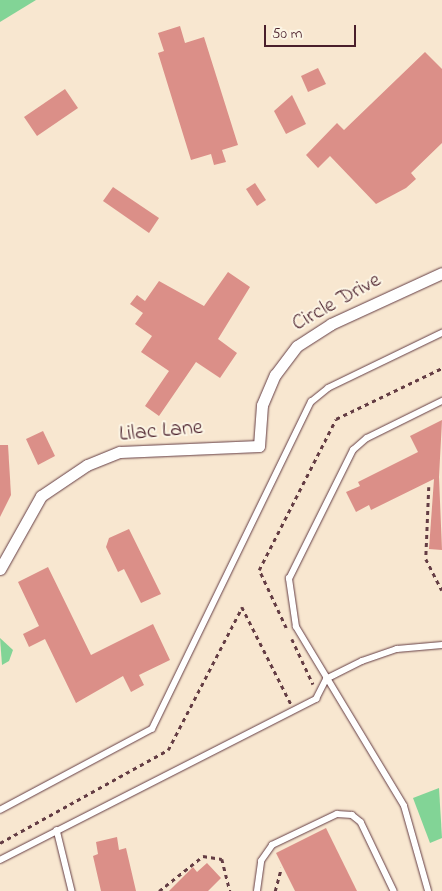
<!DOCTYPE html>
<html>
<head>
<meta charset="utf-8">
<style>
  body { margin:0 }
  #map { position:relative; width:442px; height:891px; overflow:hidden; background:#f8e7d0; font-family:"Indie Flower",sans-serif }
  div>[style] { position:absolute }
  [style*='--x'] { left:calc(var(--x)*1px); top:calc(var(--y)*1px); width:calc(var(--w)*1px); rotate:calc(var(--a)*1deg) }
  .green>* { inset:0; background:#82d496 }
  .building>* { inset:0; background:#db8f88 }
  .path>* { height:2.5px; margin-top:-1.25px; transform-origin:0; background:repeating-linear-gradient(90deg,#643d44 0 4px,transparent 0 8px) }
  .roads { filter:drop-shadow(0 0 1px #643d44) drop-shadow(0 0 1px #643d44) }
  .lane>* { height:5.5px; margin:-2.75px; padding:0 2.75px; transform-origin:2.75px; border-radius:2.75px; background:#fff }
  .street>* { height:11px; margin:-5.5px; padding:0 5.5px; transform-origin:5.5px; border-radius:5.5px; background:#fff }
  span { translate:-50% -50%; white-space:nowrap; text-align:center; line-height:1.15; -webkit-text-stroke:4px #fcf5e5; paint-order:stroke }
  .street-label { font-size:22px; color:#4a1f2b }
  .scale { position:absolute; left:264px; top:25px; width:92px; height:22px; box-sizing:border-box; border:2px solid #4a1f2b; border-top:0; padding-left:6px; font-size:15px; line-height:18px; white-space:nowrap; color:#4a1f2b; -webkit-text-stroke:4px #fcf5e5; paint-order:stroke }
</style>
</head>
<body>
<div id="map">
  <div class="green">
    <i style="clip-path:polygon(0 0,36px 0,0 22px)"></i>
    <i style="clip-path:polygon(0 638px,13px 650px,9px 661px,2px 665px)"></i>
    <i style="clip-path:polygon(439px 788px,442px 838px,430px 843px,413px 798px)"></i>
  </div>
  <div class="building">
    <i style="clip-path:polygon(180px 26px,185px 43px,204px 37px,238px 145px,222px 150px,226px 162px,214px 165px,211px 154px,191px 160px,158px 53px,164px 51px,158px 33px)"></i>
    <i style="clip-path:polygon(425px 52px,442px 69px,442px 143px,411px 173px,416px 179px,406px 188px,376px 204px,330px 156px,318px 168px,306px 155px,337px 123px,344px 130px)"></i>
    <i style="clip-path:polygon(318px 68px,326px 84px,308px 92px,301px 76px)"></i>
    <i style="clip-path:polygon(65px 89px,78px 108px,37px 136px,24px 117px)"></i>
    <i style="clip-path:polygon(292px 95px,306px 124px,286px 134px,274px 111px)"></i>
    <i style="clip-path:polygon(255px 183px,266px 200px,257px 206px,246px 189px)"></i>
    <i style="clip-path:polygon(113px 187px,159px 218px,149px 233px,103px 201px)"></i>
    <i style="clip-path:polygon(228px 272px,250px 287px,218px 339px,237px 353px,220px 378px,196px 362px,159px 416px,145px 406px,169px 371px,141px 352px,152px 336px,135px 324px,143px 313px,130px 304px,137px 295px,145px 301px,159px 281px,204px 306px)"></i>
    <i style="clip-path:polygon(442px 420px,439px 477px,442px 550px,429px 549px,434px 479px,371px 510px,369px 505px,356px 512px,346px 492px,360px 486px,358px 482px,418px 452px,410px 436px)"></i>
    <i style="clip-path:polygon(43px 431px,55px 456px,38px 465px,26px 439px)"></i>
    <i style="clip-path:polygon(0 445px,8px 445px,11px 495px,0 517px)"></i>
    <i style="clip-path:polygon(129px 529px,161px 594px,141px 603px,124px 569px,118px 572px,106px 547px,109px 538px)"></i>
    <i style="clip-path:polygon(48px 567px,91px 655px,153px 624px,170px 660px,139px 675px,144px 685px,131px 692px,123px 676px,76px 703px,45px 639px,29px 647px,23px 634px,39px 626px,18px 582px)"></i>
    <i style="clip-path:polygon(326px 828px,357px 891px,295px 891px,276px 853px)"></i>
    <i style="clip-path:polygon(117px 837px,119px 850px,126px 848px,136px 891px,101px 891px,93px 856px,98px 854px,96px 842px)"></i>
    <i style="clip-path:polygon(207px 863px,221px 878px,208px 891px,169px 891px,193px 867px,197px 872px)"></i>
  </div>
  <div class="path">
    <i style="--x:429;--y:487;--w:72;--a:92.4"></i>
    <i style="--x:426;--y:559;--w:35;--a:63"></i>
    <i style="--x:286;--y:628;--w:64;--a:-115"></i>
    <i style="--x:259;--y:570;--w:169;--a:-63"></i>
    <i style="--x:336;--y:419;--w:118;--a:-25.7"></i>
    <i style="--x:292;--y:639;--w:50;--a:65"></i>
    <i style="--x:0;--y:843;--w:192;--a:-29"></i>
    <i style="--x:168;--y:750;--w:161;--a:-62.6"></i>
    <i style="--x:242;--y:607;--w:109;--a:63.2"></i>
    <i style="--x:159;--y:891;--w:56;--a:-38.5"></i>
    <i style="--x:203;--y:856;--w:19;--a:9"></i>
    <i style="--x:222;--y:859;--w:33;--a:76"></i>
    <i style="--x:275;--y:891;--w:24;--a:-75"></i>
  </div>
  <div class="roads">
    <div class="lane">
      <i style="--x:0;--y:810;--w:172;--a:-28.1"></i>
      <i style="--x:152;--y:729;--w:364;--a:-64.1"></i>
      <i style="--x:311;--y:402;--w:22;--a:-39"></i>
      <i style="--x:328;--y:388;--w:127;--a:-25.8"></i>
      <i style="--x:57;--y:830;--w:63;--a:76.2"></i>
      <i style="--x:0;--y:860;--w:355;--a:-27"></i>
      <i style="--x:316;--y:699;--w:22;--a:-63"></i>
      <i style="--x:326;--y:679;--w:40;--a:-26.6"></i>
      <i style="--x:362;--y:661;--w:37;--a:-19"></i>
      <i style="--x:397;--y:649;--w:45;--a:-5.1"></i>
      <i style="--x:257;--y:891;--w:30;--a:-82"></i>
      <i style="--x:261;--y:861;--w:19;--a:-55"></i>
      <i style="--x:272;--y:845;--w:72;--a:-25.5"></i>
      <i style="--x:337;--y:814;--w:15;--a:4"></i>
      <i style="--x:352;--y:815;--w:11;--a:38"></i>
      <i style="--x:361;--y:822;--w:76;--a:64.4"></i>
      <i style="--x:428;--y:891;--w:88;--a:-105.8"></i>
      <i style="--x:404;--y:806;--w:209;--a:-121.1"></i>
      <i style="--x:296;--y:627;--w:49;--a:-98.3"></i>
      <i style="--x:289;--y:579;--w:144;--a:-63.6"></i>
      <i style="--x:353;--y:450;--w:18;--a:-41"></i>
      <i style="--x:367;--y:438;--w:84;--a:-26.3"></i>
    </div>
    <div class="street">
      <i style="--x:0;--y:569;--w:84;--a:-60.7"></i>
      <i style="--x:41;--y:496;--w:55;--a:-34"></i>
      <i style="--x:87;--y:465;--w:35;--a:-22"></i>
      <i style="--x:120;--y:452;--w:139;--a:-2.5"></i>
      <i style="--x:259;--y:446;--w:41;--a:-85.8"></i>
      <i style="--x:262;--y:405;--w:33;--a:-67"></i>
      <i style="--x:275;--y:375;--w:36;--a:-53"></i>
      <i style="--x:297;--y:346;--w:40;--a:-32.9"></i>
      <i style="--x:331;--y:324;--w:122;--a:-24.7"></i>
    </div>
  </div>
  <div class="street-label">
    <span style="left:337px;top:303px;rotate:-29deg">Circle Drive</span>
    <span style="left:161px;top:432px;rotate:-5deg">Lilac Lane</span>
  </div>
  <div class="scale">50 m</div>
</div>
</body>
</html>
